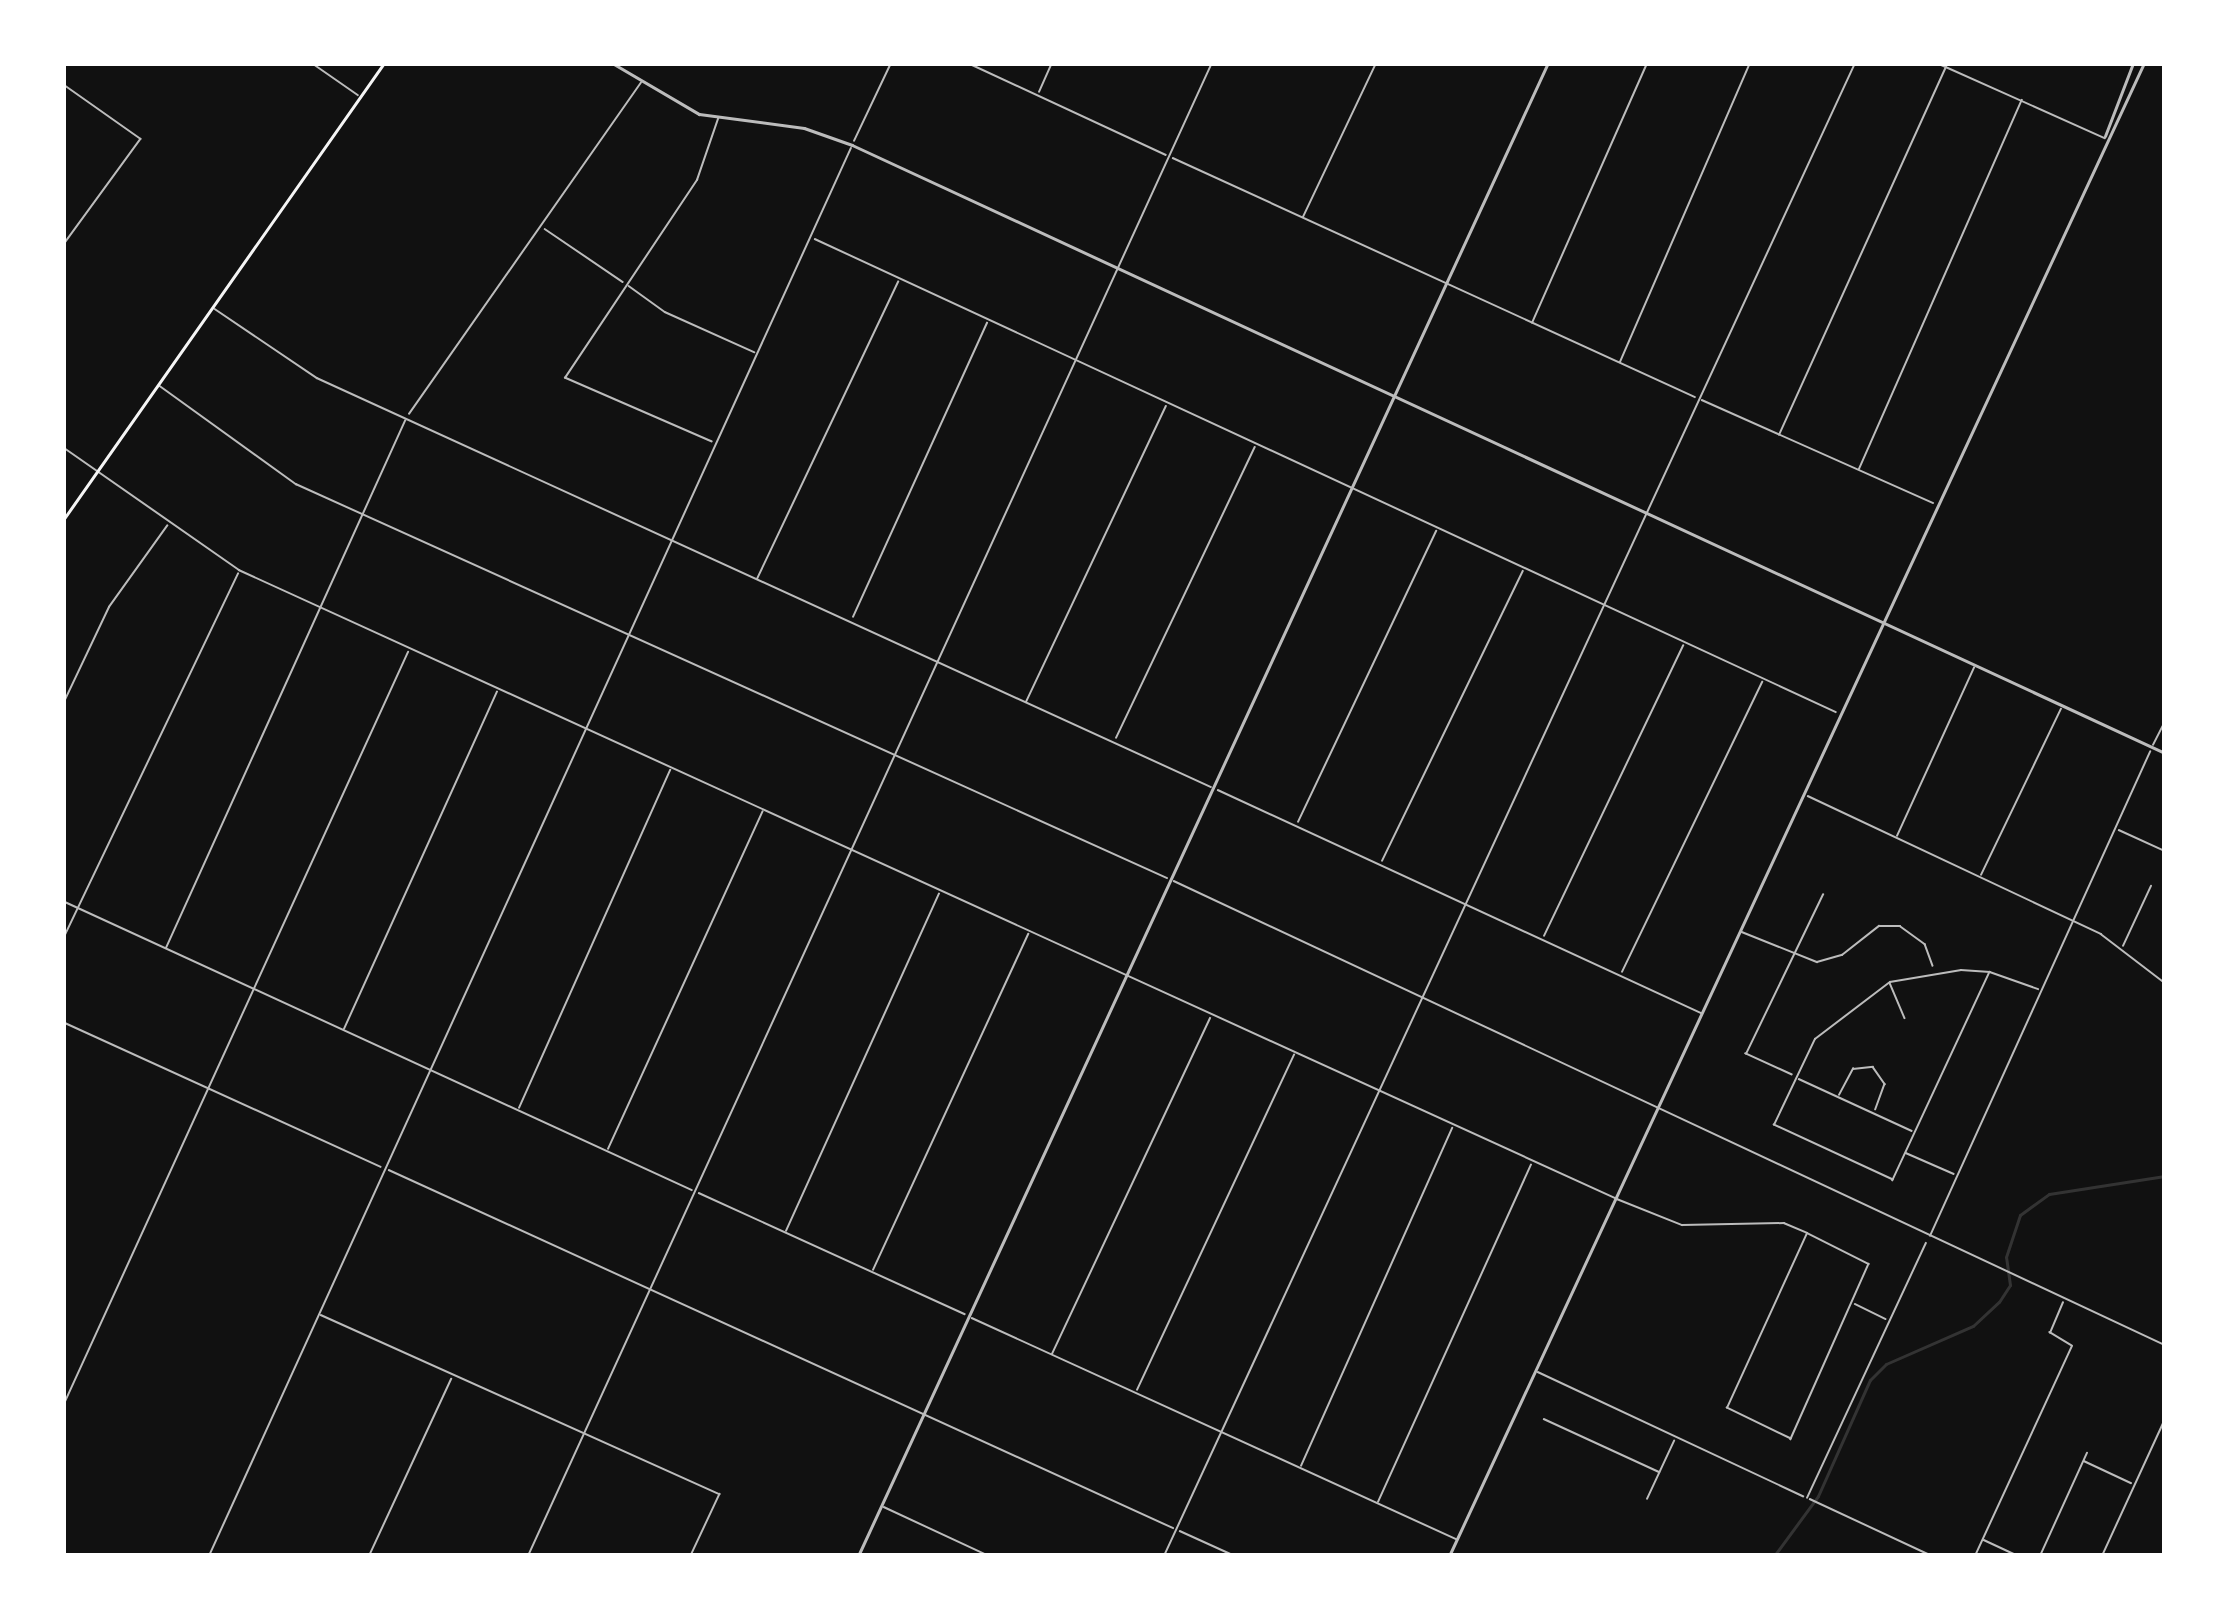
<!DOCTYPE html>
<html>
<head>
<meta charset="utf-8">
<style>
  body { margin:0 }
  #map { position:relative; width:2228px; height:1619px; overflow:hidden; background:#111; font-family:"Archivo Narrow",sans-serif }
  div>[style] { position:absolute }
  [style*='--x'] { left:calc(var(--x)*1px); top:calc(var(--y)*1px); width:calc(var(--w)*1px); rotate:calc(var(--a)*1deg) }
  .stream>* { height:3px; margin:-1.5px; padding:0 1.5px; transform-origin:1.5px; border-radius:1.5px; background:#333 }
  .minor>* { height:1.5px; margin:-0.75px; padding:0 0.75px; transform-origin:0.75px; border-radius:0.75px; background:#bcbcbc }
  .tertiary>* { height:3px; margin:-1.5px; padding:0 1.5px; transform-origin:1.5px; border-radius:1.5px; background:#bcbcbc }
  .secondary>* { height:3px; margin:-1.5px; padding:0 1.5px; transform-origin:1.5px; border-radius:1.5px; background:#f5f5f5 }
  span { translate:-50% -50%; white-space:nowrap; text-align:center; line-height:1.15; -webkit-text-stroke:9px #fff; paint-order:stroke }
  .frame { position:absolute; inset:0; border:66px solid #fff; pointer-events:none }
</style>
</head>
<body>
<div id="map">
  <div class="stream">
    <i style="--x:1774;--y:1556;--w:74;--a:-53.7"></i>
    <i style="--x:1818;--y:1496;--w:127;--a:-65.9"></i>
    <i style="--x:1870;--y:1380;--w:23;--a:-45"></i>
    <i style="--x:1886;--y:1364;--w:95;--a:-23.6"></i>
    <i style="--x:1973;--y:1326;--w:35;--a:-43"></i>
    <i style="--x:1999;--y:1302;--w:20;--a:-57"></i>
    <i style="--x:2010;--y:1285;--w:28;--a:-98"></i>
    <i style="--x:2006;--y:1257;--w:44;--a:-71.6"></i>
    <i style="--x:2020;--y:1215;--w:36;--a:-36"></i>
    <i style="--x:2049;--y:1194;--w:117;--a:-8.8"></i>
  </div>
  <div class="minor">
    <i style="--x:312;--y:63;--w:56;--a:34.8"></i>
    <i style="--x:968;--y:63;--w:218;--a:24.9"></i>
    <i style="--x:1937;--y:63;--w:184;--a:24.1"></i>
    <i style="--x:63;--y:84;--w:95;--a:35.2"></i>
    <i style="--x:141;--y:139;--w:132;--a:126.1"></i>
    <i style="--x:1039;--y:92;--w:32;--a:-66"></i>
    <i style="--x:854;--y:141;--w:86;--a:-64.6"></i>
    <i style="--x:1173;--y:158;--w:574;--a:24.6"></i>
    <i style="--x:1303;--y:217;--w:170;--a:-64.6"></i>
    <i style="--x:545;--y:229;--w:94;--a:34.2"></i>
    <i style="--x:815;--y:239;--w:1125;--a:24.86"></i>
    <i style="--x:629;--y:286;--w:44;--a:35.8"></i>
    <i style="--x:665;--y:312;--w:98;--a:24.2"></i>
    <i style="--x:215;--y:309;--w:123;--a:34.1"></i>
    <i style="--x:317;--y:378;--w:983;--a:24.58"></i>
    <i style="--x:1532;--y:323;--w:284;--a:-66.1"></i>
    <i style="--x:1620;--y:362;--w:326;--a:-66.5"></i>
    <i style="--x:160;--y:386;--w:168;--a:35.8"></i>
    <i style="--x:296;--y:484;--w:956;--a:24.34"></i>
    <i style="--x:1702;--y:400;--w:253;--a:24"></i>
    <i style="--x:409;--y:414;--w:404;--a:-55"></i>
    <i style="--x:1779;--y:435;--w:404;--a:-65.6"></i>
    <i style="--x:712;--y:442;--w:160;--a:-156.5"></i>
    <i style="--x:565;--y:378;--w:238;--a:-56.3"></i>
    <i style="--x:697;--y:180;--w:65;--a:-71"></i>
    <i style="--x:63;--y:447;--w:215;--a:34.9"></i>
    <i style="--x:239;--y:570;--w:1515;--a:24.53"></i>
    <i style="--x:1617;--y:1199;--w:70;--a:21.8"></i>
    <i style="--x:1682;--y:1225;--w:102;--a:-1.1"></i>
    <i style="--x:1784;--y:1223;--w:25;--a:23"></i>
    <i style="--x:1807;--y:1233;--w:69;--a:26.6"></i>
    <i style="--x:1869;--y:1264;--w:192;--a:114"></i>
    <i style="--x:1791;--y:1439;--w:71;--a:-154.2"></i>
    <i style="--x:1727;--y:1408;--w:192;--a:-65.4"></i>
    <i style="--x:1859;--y:469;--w:403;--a:-66.2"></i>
    <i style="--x:757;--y:579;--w:329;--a:-64.6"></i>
    <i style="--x:853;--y:617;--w:323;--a:-65.5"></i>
    <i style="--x:1026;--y:702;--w:327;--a:-64.7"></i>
    <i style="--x:63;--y:704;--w:107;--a:-64.6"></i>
    <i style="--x:109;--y:607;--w:100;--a:-54.4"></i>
    <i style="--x:1116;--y:738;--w:322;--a:-64.5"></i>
    <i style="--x:2153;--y:745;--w:27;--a:-63"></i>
    <i style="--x:1218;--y:790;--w:532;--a:24.78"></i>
    <i style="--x:1808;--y:796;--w:324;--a:25.2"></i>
    <i style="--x:2101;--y:934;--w:81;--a:37.4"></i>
    <i style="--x:1298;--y:822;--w:322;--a:-64.6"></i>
    <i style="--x:2119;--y:830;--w:51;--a:24.5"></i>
    <i style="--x:1897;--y:836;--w:185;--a:-65.4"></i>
    <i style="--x:1382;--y:861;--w:322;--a:-64.1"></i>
    <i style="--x:1981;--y:875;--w:184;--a:-64.3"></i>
    <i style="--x:1174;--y:881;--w:1094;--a:25.09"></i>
    <i style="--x:63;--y:901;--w:692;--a:24.68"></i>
    <i style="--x:1742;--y:932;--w:81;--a:21.8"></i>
    <i style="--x:1817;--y:962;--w:26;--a:-16"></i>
    <i style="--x:1842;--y:955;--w:47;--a:-38.1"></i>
    <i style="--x:1879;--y:926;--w:21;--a:0"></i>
    <i style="--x:1900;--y:926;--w:31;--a:36"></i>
    <i style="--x:1925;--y:944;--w:23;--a:70"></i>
    <i style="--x:1544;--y:936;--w:322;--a:-64.4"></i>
    <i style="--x:63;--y:939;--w:405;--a:-64.4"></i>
    <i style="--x:2123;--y:946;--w:66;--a:-65"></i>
    <i style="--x:166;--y:948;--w:579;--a:-65.61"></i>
    <i style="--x:1622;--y:972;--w:322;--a:-64.2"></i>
    <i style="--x:1990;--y:972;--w:230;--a:115"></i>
    <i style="--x:1893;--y:1180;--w:131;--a:-155.2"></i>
    <i style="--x:1774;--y:1125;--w:95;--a:-64.5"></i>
    <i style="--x:1815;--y:1039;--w:94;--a:-37.2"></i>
    <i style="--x:1890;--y:982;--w:72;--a:-9.6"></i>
    <i style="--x:1961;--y:970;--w:29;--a:4"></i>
    <i style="--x:1990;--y:972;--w:51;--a:19.5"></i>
    <i style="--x:1890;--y:983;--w:38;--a:67"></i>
    <i style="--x:63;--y:1022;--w:349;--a:24.5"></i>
    <i style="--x:344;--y:1029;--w:370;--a:-65.6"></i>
    <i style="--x:1792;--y:1075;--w:51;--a:-155.5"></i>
    <i style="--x:1746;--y:1054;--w:177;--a:-64.2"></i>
    <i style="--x:1799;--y:1079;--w:124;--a:24.7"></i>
    <i style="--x:1839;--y:1095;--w:30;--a:-62"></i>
    <i style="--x:1853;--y:1069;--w:20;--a:-6"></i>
    <i style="--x:1873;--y:1067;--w:21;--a:55"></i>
    <i style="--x:1885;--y:1084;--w:27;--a:110"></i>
    <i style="--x:519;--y:1108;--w:370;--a:-65.9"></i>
    <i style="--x:608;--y:1149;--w:371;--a:-65.4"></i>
    <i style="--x:1906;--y:1153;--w:52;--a:23.6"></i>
    <i style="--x:389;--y:1170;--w:862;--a:24.54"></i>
    <i style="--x:699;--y:1193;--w:292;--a:24.5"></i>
    <i style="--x:786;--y:1231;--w:370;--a:-65.6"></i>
    <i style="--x:1930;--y:1236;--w:532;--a:-65.56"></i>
    <i style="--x:873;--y:1270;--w:370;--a:-65.2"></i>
    <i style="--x:1855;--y:1304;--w:34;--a:26"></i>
    <i style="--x:321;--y:1315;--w:437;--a:24.2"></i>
    <i style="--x:720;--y:1494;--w:68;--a:115.1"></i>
    <i style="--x:972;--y:1318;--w:532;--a:24.54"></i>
    <i style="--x:1052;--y:1354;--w:371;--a:-64.8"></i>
    <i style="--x:1538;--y:1372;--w:293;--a:25.1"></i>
    <i style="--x:1137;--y:1390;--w:370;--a:-64.9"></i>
    <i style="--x:63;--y:1406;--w:829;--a:-65.41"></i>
    <i style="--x:1544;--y:1419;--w:127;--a:24.7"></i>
    <i style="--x:2084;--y:1461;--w:52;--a:25.1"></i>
    <i style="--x:1301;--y:1466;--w:370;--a:-65.9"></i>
    <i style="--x:1807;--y:1498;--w:281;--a:-65"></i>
    <i style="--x:1647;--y:1499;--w:64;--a:-65"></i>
    <i style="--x:1810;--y:1499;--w:135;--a:25"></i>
    <i style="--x:1378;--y:1502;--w:370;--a:-65.6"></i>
    <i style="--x:884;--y:1507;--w:116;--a:25"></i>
    <i style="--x:1180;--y:1531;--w:60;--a:24.4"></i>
    <i style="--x:1984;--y:1540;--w:38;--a:25"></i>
    <i style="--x:209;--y:1556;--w:1547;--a:-65.49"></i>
    <i style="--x:369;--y:1556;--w:195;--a:-65.1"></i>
    <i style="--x:528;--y:1556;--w:1642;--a:-65.39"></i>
    <i style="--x:1164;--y:1556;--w:1645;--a:-65.16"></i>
    <i style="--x:1975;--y:1556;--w:231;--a:-65.2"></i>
    <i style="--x:2072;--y:1346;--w:26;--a:-149"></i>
    <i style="--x:2050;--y:1333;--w:33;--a:-67"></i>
    <i style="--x:2040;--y:1556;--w:113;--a:-65.5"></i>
    <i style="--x:2102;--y:1556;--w:151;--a:-65.3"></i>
  </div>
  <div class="tertiary">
    <i style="--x:612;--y:63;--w:101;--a:30.4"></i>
    <i style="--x:699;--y:114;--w:106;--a:7.6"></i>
    <i style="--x:804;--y:128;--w:51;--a:19.5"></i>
    <i style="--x:852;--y:145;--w:1447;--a:24.85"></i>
    <i style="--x:2105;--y:136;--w:78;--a:-69"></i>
    <i style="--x:858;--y:1556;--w:1645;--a:-65.2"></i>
    <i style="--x:1449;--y:1556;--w:1647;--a:-65.04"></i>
  </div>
  <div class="secondary">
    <i style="--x:63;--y:520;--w:558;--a:-54.92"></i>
  </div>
  <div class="frame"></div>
</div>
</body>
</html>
